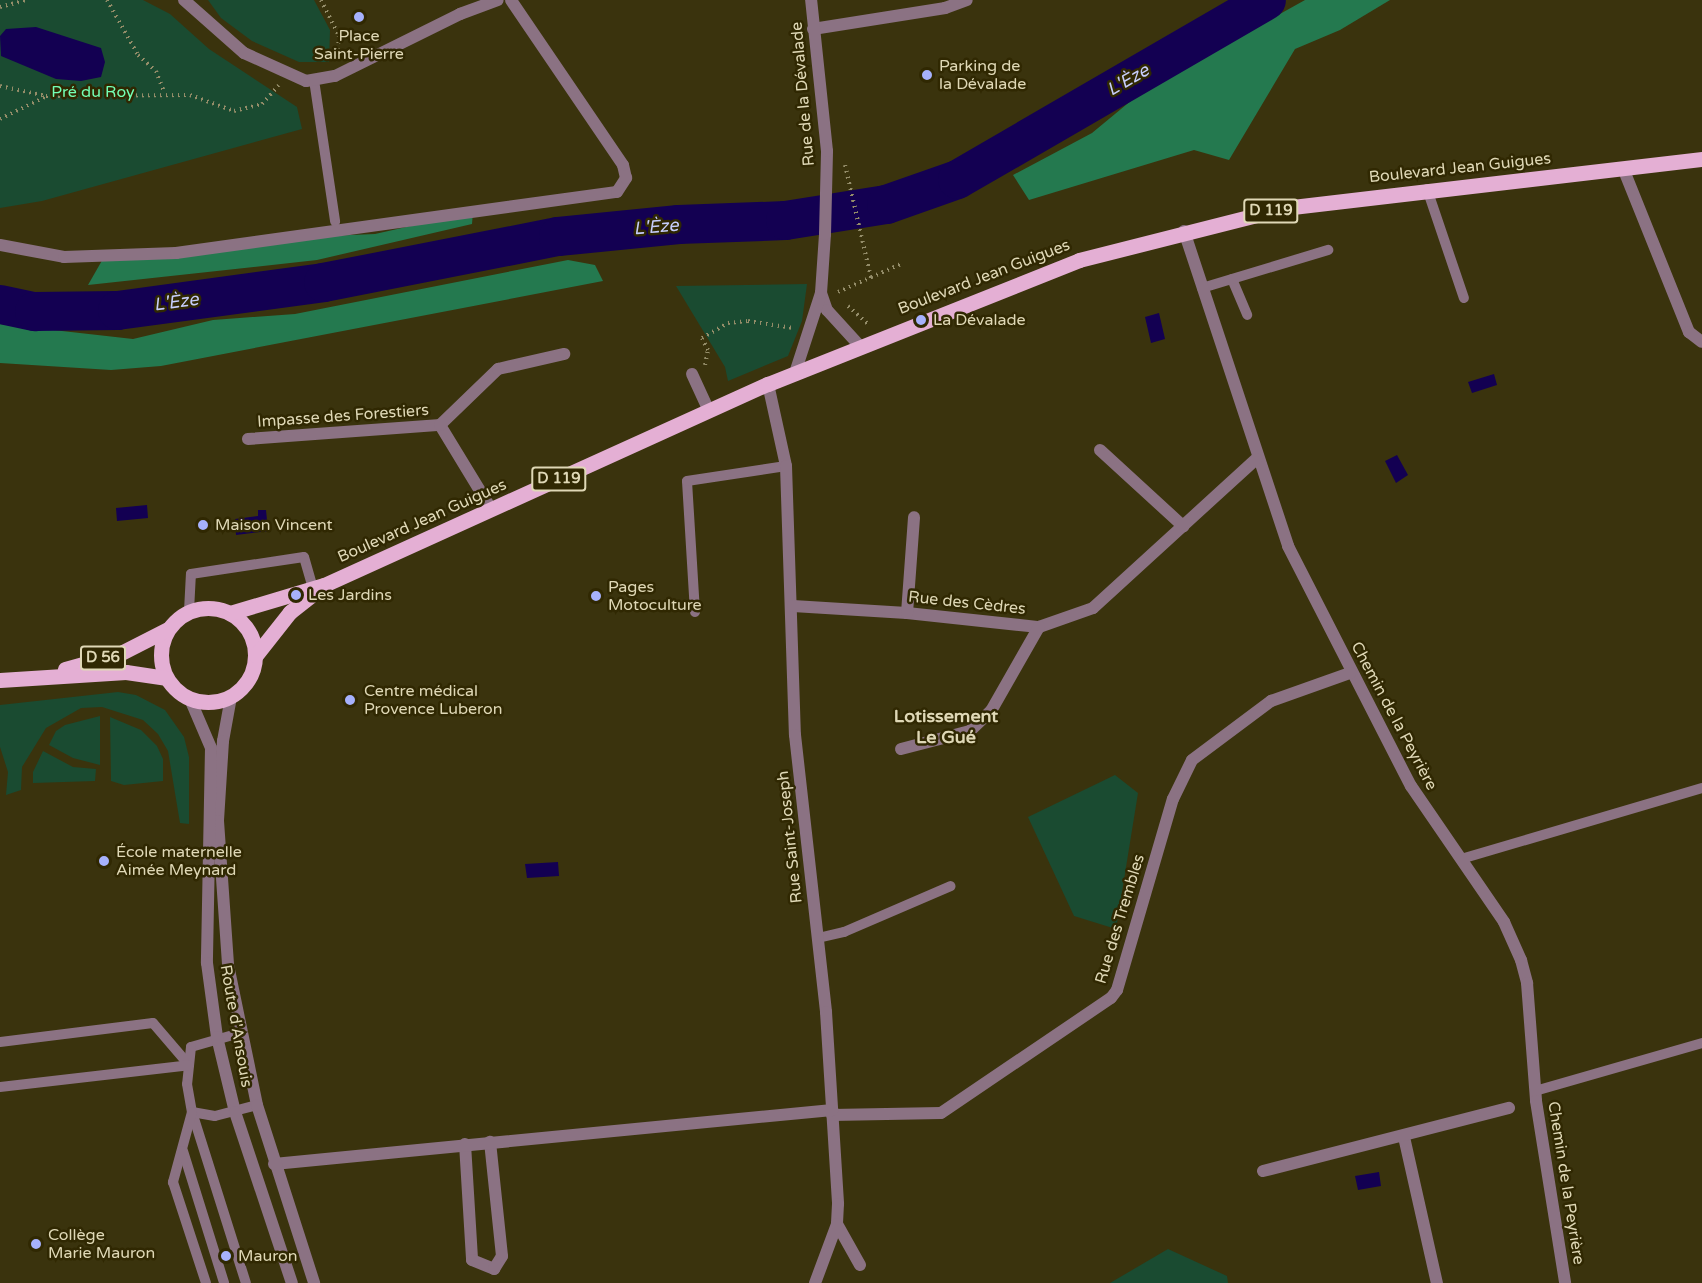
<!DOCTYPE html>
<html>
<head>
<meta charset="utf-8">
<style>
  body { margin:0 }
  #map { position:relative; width:1702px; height:1283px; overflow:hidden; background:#3a330d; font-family:"Varela Round",sans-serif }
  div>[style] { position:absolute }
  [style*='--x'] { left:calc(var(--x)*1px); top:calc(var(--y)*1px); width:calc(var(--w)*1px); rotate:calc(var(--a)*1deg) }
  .green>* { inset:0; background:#1a4b31 }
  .forest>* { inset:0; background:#24794f }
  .water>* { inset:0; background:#130052 }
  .river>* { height:39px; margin:-19.5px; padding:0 19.5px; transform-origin:19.5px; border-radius:19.5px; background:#130052 }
  .path>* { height:4px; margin-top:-2px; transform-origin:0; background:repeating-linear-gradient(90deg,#948d69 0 1.5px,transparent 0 6px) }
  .service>* { height:10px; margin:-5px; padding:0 5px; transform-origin:5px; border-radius:5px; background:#8b7283 }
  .minor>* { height:12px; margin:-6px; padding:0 6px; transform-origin:6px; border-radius:6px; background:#8b7283 }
  .tertiary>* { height:12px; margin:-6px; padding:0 6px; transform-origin:6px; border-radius:6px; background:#8b7283 }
  .primary>* { height:15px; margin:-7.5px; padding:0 7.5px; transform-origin:7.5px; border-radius:7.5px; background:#e4afd4 }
  .primary>.ring { margin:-7.5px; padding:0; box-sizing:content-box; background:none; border:15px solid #e4afd4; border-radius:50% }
  .dots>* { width:16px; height:16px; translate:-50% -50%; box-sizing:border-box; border:3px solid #302802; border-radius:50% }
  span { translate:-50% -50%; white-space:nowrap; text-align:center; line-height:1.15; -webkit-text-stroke:5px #302802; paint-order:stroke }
  .shield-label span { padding:2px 4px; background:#302802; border:2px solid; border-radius:4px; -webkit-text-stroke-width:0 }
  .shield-label { font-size:15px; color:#dfd8b6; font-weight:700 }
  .poi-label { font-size:16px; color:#dfd8b6 }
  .left { translate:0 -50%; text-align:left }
  .park-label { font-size:16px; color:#73ffb5 }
  .street-label { font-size:16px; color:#dfd8b6 }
  .water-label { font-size:18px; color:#c6cdfb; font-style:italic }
  .neighbourhood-label { font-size:18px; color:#dfd8b6; font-weight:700 }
</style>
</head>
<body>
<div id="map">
  <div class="green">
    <i style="clip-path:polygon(0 0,143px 0,170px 14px,209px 49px,297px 107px,302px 129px,42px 201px,0 208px)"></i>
    <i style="clip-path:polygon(208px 0,314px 0,330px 30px,329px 62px,299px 62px,252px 41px,221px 18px)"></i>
    <i style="clip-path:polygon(807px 284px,802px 321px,788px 356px,728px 381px,725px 367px,676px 286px)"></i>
    <i style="clip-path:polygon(118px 692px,136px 695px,165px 710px,184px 737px,189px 757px,189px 824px,180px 823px,168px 751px,158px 734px,143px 720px,102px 707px,81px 708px,46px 728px,22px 767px,21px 790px,6px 795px,8px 772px,0 747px,0 705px)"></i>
    <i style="clip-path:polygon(100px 716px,100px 765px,73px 758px,49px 745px,56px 731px,65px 725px)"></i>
    <i style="clip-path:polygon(110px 717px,141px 730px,157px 746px,163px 759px,163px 781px,124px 785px,111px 781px)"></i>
    <i style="clip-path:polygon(43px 751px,73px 767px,96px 769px,95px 781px,33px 783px,33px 772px)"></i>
    <i style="clip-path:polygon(1115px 775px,1138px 793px,1116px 929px,1074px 916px,1028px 817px)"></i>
    <i style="clip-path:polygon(1168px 1249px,1227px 1276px,1228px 1283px,1110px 1283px)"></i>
  </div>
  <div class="forest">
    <i style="clip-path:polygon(1305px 0,1390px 0,1340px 30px,1295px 49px,1229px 160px,1194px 150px,1029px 200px,1013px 175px,1092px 133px,1144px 90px)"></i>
    <i style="clip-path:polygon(473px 212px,472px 224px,317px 260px,88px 285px,104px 257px,256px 239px,375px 234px)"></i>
    <i style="clip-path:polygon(568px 260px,595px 265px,603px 281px,161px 366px,111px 370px,0 363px,0 324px,133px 339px,213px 320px,295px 314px)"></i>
  </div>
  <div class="water">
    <i style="clip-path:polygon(36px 27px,101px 48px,105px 62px,101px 77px,81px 81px,56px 79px,1px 56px,0 36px,6px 29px)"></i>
    <i style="clip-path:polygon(1159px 313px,1165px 339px,1151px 343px,1145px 317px)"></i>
    <i style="clip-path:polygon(1494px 374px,1497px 385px,1472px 393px,1468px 382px)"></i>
    <i style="clip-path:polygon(1397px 455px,1408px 475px,1396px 483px,1385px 461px)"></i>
    <i style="clip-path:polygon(147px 505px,148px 518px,117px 521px,116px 508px)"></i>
    <i style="clip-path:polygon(258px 510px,266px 510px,268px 531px,236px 535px,235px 519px,258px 516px)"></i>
    <i style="clip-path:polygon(558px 862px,559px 876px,527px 878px,525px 864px)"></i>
    <i style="clip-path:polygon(1379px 1172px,1381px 1186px,1358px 1190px,1355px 1176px)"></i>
  </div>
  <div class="river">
    <i style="--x:0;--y:304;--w:35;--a:12"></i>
    <i style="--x:34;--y:311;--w:83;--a:-0.7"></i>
    <i style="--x:117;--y:310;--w:208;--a:-7.7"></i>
    <i style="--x:323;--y:282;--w:239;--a:-11.1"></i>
    <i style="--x:558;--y:236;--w:121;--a:-5.7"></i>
    <i style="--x:678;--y:224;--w:107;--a:-2.1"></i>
    <i style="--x:785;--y:220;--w:102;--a:-9"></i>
    <i style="--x:886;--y:204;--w:75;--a:-19.4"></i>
    <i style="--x:957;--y:179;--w:357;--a:-30.1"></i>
  </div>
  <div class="path">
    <i style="--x:107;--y:0;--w:63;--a:60.6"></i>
    <i style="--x:138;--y:55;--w:24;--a:42"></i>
    <i style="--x:156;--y:71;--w:22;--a:69"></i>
    <i style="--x:321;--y:0;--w:40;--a:63.4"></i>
    <i style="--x:339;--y:36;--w:22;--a:95"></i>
    <i style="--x:0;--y:7;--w:28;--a:-15"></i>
    <i style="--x:0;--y:86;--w:47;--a:12.3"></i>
    <i style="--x:46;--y:96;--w:144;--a:-0.4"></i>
    <i style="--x:190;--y:95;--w:47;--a:20"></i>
    <i style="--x:234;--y:111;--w:29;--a:-14"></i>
    <i style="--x:262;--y:104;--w:25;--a:-48"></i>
    <i style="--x:0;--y:119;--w:50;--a:-26.1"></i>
    <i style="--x:845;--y:165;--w:116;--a:77"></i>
    <i style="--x:838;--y:292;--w:71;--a:-24"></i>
    <i style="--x:848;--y:306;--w:28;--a:42"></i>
    <i style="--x:705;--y:365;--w:15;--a:-79"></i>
    <i style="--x:708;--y:350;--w:13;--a:-117"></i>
    <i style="--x:702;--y:338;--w:30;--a:-30"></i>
    <i style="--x:728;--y:323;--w:20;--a:-6"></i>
    <i style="--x:748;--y:321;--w:46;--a:8.8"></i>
  </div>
  <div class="service">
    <i style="--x:314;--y:80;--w:143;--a:81.5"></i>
    <i style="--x:1427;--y:189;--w:115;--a:71.3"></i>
    <i style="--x:1232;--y:279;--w:39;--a:67"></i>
    <i style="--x:1202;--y:288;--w:132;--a:-16.8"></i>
    <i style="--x:189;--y:611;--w:37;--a:-87"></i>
    <i style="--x:191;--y:574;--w:114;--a:-8.6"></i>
    <i style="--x:304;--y:557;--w:33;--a:74"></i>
    <i style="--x:695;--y:612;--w:131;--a:-93.5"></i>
    <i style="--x:687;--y:481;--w:100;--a:-8.6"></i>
    <i style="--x:1461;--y:859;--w:251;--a:-16.4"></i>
    <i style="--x:818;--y:938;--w:27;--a:-13"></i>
    <i style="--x:844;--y:932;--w:116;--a:-23.3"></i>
    <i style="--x:240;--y:1033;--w:51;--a:164.1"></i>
    <i style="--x:191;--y:1047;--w:37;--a:96"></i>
    <i style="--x:187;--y:1084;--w:28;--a:80"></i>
    <i style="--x:192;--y:1112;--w:23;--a:10"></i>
    <i style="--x:215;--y:1116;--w:43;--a:-14.7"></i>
    <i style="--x:0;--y:1042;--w:154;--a:-7.1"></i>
    <i style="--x:153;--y:1023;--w:55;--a:49.4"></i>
    <i style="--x:0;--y:1087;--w:190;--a:-6.6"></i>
    <i style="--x:1535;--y:1091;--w:174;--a:-16"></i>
    <i style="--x:192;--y:1112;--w:179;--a:72.5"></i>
    <i style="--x:192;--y:1112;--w:73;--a:105.2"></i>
    <i style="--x:173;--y:1182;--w:106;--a:71.9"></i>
    <i style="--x:183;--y:1151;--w:138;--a:72.7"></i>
  </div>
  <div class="minor">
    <i style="--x:184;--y:0;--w:80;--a:41.5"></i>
    <i style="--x:244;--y:53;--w:68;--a:24.3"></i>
    <i style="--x:306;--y:81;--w:29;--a:-10"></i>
    <i style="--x:335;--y:76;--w:140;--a:-26.4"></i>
    <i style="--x:460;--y:14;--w:40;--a:-20.2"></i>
    <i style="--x:1623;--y:168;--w:177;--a:68.1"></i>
    <i style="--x:1689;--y:332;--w:16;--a:38"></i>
    <i style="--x:1184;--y:231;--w:332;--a:71.7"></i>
    <i style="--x:1288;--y:546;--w:270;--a:62.9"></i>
    <i style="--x:1411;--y:786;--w:165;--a:55.6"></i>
    <i style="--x:1504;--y:922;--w:42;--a:65.9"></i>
    <i style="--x:1521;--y:960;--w:24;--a:75"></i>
    <i style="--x:1527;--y:983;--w:118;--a:85.6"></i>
    <i style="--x:1536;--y:1101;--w:184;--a:80.9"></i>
    <i style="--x:0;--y:245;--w:65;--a:10.6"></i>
    <i style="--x:64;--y:257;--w:112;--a:-2"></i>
    <i style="--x:176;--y:253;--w:445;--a:-7.9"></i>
    <i style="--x:617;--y:192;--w:17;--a:-57"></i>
    <i style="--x:626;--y:178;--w:13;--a:-103"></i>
    <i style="--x:623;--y:165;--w:199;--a:-124.2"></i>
    <i style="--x:692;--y:374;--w:41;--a:65.3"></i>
    <i style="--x:768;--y:384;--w:84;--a:77.6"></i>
    <i style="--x:786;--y:466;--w:269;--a:88.1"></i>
    <i style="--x:795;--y:735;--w:279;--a:83.6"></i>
    <i style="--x:826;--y:1012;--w:192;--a:86.4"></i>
    <i style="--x:838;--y:1204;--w:20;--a:93"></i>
    <i style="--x:837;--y:1224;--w:63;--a:110.4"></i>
    <i style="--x:440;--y:425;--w:98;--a:58.7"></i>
    <i style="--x:248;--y:439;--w:193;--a:-4.2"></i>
    <i style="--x:440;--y:425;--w:81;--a:-44"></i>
    <i style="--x:498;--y:369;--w:68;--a:-12.8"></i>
    <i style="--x:1100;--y:450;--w:113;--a:42.5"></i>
    <i style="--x:793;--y:606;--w:114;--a:3.5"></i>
    <i style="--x:907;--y:613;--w:133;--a:6.1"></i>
    <i style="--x:1039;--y:627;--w:57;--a:-19.4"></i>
    <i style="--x:1093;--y:608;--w:221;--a:-42.4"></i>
    <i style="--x:907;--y:613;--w:96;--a:-85.8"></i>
    <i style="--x:901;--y:749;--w:71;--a:-14.6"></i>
    <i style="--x:970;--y:731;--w:29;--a:-44"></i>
    <i style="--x:991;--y:711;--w:97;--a:-60.3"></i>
    <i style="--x:832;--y:1115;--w:109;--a:-1.1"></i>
    <i style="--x:941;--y:1113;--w:205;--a:-34.1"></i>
    <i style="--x:1111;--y:998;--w:10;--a:-53"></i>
    <i style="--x:1117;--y:990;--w:199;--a:-73.7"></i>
    <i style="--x:1173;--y:799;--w:43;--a:-64"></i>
    <i style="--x:1192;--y:760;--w:99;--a:-36.8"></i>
    <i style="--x:1271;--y:701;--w:84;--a:-19.5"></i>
    <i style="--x:1404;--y:1137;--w:150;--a:77.3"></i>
    <i style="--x:465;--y:1144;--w:116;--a:86.5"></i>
    <i style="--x:472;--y:1260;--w:24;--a:22"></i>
    <i style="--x:494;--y:1269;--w:15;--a:-58"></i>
    <i style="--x:502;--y:1256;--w:115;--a:-96"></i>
    <i style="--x:274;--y:1164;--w:561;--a:-5.53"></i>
    <i style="--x:1263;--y:1171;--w:254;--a:-14.4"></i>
    <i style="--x:837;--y:1224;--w:47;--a:60.7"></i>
  </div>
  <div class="tertiary">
    <i style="--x:813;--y:29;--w:134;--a:-9"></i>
    <i style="--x:945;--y:8;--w:23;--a:-20"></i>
    <i style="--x:821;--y:293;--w:18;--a:71"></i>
    <i style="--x:827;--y:310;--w:47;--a:47.6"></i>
    <i style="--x:795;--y:373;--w:84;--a:-72"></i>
    <i style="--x:821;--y:293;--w:59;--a:-86.1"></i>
    <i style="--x:825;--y:234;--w:83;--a:-88.6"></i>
    <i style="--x:827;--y:151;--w:152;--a:-96"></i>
    <i style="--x:231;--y:697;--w:45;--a:100.3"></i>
    <i style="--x:223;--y:741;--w:80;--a:93.6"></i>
    <i style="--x:218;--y:821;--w:144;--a:86"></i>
    <i style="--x:228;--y:965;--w:143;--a:78.3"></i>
    <i style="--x:257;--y:1105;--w:187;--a:72.2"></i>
    <i style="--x:190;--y:699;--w:53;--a:66.8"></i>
    <i style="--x:211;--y:748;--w:215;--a:91.1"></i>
    <i style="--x:207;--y:963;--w:75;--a:82.3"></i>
    <i style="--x:217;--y:1037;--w:77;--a:76.5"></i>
    <i style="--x:235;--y:1112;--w:180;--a:71.6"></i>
  </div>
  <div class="primary">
    <i class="ring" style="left:161px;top:608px;width:79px;height:79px"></i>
    <i style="--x:230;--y:613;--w:98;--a:-16.6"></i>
    <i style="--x:324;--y:585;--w:487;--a:-24.4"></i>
    <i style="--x:768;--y:384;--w:335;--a:-21.7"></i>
    <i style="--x:1079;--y:260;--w:211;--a:-14.2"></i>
    <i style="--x:1284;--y:208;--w:421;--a:-6.7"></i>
    <i style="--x:256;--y:655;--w:55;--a:-51.7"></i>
    <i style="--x:290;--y:612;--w:31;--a:-38"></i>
    <i style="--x:65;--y:669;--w:56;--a:-15.5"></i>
    <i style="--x:119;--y:654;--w:55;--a:-27"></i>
    <i style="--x:0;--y:680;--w:126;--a:-3.6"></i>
    <i style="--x:126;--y:672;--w:40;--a:8.5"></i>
  </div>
  <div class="dots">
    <i style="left:359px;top:17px;background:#a6b1fc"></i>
    <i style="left:927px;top:75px;background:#a6b1fc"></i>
    <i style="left:921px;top:320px;background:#a6b1fc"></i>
    <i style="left:203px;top:525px;background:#a6b1fc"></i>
    <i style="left:296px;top:595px;background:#a6b1fc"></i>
    <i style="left:596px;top:596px;background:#a6b1fc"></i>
    <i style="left:350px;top:700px;background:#a6b1fc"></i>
    <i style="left:104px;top:861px;background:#a6b1fc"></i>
    <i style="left:36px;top:1244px;background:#a6b1fc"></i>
    <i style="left:226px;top:1256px;background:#a6b1fc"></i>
  </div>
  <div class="shield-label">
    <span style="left:1271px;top:211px">D 119</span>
    <span style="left:559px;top:479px">D 119</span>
    <span style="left:103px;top:658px">D 56</span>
  </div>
  <div class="poi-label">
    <span style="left:359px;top:45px">Place<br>Saint-Pierre</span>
    <span class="left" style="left:939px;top:75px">Parking de<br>la Dévalade</span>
    <span class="left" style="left:933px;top:320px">La Dévalade</span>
    <span class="left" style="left:215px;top:525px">Maison Vincent</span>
    <span class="left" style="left:608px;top:596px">Pages<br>Motoculture</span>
    <span class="left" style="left:308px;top:595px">Les Jardins</span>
    <span class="left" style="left:364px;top:700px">Centre médical<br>Provence Luberon</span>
    <span class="left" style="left:116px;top:861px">École maternelle<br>Aimée Meynard</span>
    <span class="left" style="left:48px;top:1244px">Collège<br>Marie Mauron</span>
    <span class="left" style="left:238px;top:1256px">Mauron</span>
  </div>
  <div class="park-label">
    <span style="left:93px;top:92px">Pré du Roy</span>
  </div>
  <div class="street-label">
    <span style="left:803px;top:94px;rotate:-95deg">Rue de la Dévalade</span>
    <span style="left:1460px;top:168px;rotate:-6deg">Boulevard Jean Guigues</span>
    <span style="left:984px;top:277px;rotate:-21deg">Boulevard Jean Guigues</span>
    <span style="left:343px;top:416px;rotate:-4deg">Impasse des Forestiers</span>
    <span style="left:422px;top:521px;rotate:-24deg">Boulevard Jean Guigues</span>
    <span style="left:967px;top:603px;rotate:6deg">Rue des Cèdres</span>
    <span style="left:1394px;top:716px;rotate:62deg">Chemin de la Peyrière</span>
    <span style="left:790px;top:837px;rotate:-96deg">Rue Saint-Joseph</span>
    <span style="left:1120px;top:919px;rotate:-73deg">Rue des Trembles</span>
    <span style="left:236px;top:1026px;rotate:80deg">Route d'Ansouis</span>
    <span style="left:1566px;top:1183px;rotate:81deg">Chemin de la Peyrière</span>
  </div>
  <div class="water-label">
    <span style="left:1128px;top:80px;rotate:-30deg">L'Èze</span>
    <span style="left:656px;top:227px;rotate:-5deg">L'Èze</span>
    <span style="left:176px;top:302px;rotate:-8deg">L'Èze</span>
  </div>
  <div class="neighbourhood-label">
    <span style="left:946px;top:727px">Lotissement<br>Le Gué</span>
  </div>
</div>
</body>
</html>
